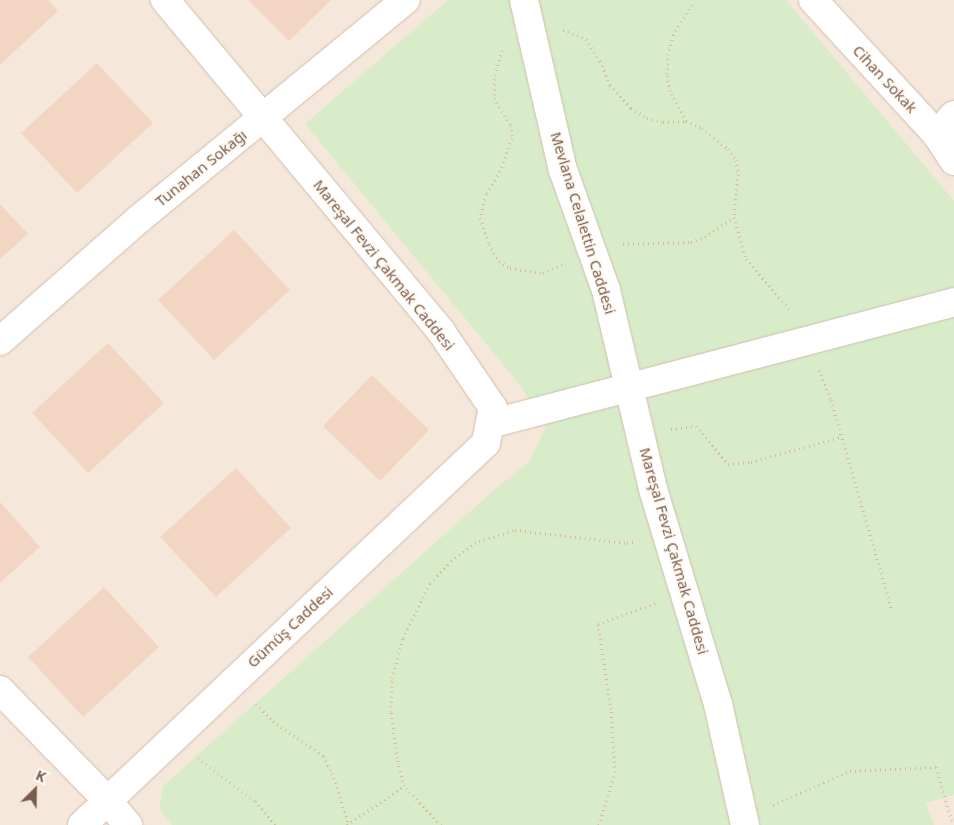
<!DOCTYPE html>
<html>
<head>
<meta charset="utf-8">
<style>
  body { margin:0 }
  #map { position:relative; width:954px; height:825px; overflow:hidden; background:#fdf6ec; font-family:"Noto Sans",sans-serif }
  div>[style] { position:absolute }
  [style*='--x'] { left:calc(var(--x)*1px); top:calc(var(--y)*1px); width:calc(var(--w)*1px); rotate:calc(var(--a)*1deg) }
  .residential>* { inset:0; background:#f5e8da }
  .green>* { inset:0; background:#d8ecc9 }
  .building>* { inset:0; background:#f3d5c3 }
  .path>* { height:3px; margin-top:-1.5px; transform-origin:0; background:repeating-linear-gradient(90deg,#d9b8a5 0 1px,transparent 0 5px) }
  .roads { filter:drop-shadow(0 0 1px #d1beb0) drop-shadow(0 0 1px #d1beb0) }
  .minor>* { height:28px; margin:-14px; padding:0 14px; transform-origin:14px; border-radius:14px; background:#fff }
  span { translate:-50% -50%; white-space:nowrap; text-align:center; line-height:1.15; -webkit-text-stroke:4px #fffaf3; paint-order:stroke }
  .street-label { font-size:15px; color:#7a5c4d }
  .north { position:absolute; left:10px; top:765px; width:50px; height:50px; -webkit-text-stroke:4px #fffaf3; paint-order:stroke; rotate:23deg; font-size:14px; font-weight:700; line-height:20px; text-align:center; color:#7a5c4d }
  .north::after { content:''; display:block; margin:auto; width:18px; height:22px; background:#7a5c4d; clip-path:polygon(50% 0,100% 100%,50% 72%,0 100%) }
</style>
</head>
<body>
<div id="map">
  <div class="residential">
    <i style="clip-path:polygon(0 0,954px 0,954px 825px,0 825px)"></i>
  </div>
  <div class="green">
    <i style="clip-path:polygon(448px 0,786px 0,954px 201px,954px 795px,926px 803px,934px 825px,172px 825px,159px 809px,163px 786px,493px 491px,529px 462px,547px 424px,515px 379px,305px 124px)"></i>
  </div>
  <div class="building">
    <i style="clip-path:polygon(0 0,48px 0,58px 11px,0 65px)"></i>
    <i style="clip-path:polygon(248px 0,331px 0,289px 41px)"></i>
    <i style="clip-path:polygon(97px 63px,153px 123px,77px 193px,21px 133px)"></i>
    <i style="clip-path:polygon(0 204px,28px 234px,0 259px)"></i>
    <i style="clip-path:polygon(234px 230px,290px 290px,214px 360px,158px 300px)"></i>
    <i style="clip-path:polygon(108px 343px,164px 403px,88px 473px,32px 413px)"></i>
    <i style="clip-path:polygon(372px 375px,429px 430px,380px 481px,323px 426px)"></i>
    <i style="clip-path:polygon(236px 468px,291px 528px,216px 597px,160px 537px)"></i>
    <i style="clip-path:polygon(0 502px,40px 547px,0 583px)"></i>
    <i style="clip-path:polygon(104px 587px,159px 647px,83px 717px,28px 657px)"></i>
  </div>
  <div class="path">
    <i style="--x:563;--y:30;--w:25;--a:21"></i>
    <i style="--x:586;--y:39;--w:26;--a:58"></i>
    <i style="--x:600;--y:61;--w:26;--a:67"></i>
    <i style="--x:610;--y:85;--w:31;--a:48"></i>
    <i style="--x:631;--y:108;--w:19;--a:32"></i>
    <i style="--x:647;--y:118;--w:16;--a:14"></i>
    <i style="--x:663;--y:122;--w:23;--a:-2"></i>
    <i style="--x:686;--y:121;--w:17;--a:24"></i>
    <i style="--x:702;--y:128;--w:33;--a:39"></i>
    <i style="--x:728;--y:149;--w:14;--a:54"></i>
    <i style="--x:736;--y:160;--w:14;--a:82"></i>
    <i style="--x:738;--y:174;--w:43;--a:95.3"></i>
    <i style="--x:734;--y:217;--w:44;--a:74.1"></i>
    <i style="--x:746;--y:259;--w:69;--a:49.1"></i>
    <i style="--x:502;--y:50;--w:25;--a:106"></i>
    <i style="--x:495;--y:74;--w:24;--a:92"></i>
    <i style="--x:494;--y:98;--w:32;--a:58"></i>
    <i style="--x:511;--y:125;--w:13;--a:86"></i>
    <i style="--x:512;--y:138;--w:35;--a:110"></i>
    <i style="--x:500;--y:171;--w:27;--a:121"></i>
    <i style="--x:486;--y:194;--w:25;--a:104"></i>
    <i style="--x:480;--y:218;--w:28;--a:71"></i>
    <i style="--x:489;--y:244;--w:20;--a:60"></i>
    <i style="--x:499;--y:261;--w:13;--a:32"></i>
    <i style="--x:510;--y:268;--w:33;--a:9"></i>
    <i style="--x:543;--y:273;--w:22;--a:-24"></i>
    <i style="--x:686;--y:121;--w:34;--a:-118"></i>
    <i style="--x:670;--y:91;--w:17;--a:-100"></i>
    <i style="--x:667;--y:74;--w:19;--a:-87"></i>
    <i style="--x:668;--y:55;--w:21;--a:-76"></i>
    <i style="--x:673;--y:35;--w:36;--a:-58"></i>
    <i style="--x:623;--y:244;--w:68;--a:-1.7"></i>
    <i style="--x:691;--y:242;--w:15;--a:-20"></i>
    <i style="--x:705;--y:237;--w:35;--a:-35"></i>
    <i style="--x:819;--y:370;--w:32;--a:68"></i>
    <i style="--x:831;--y:400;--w:219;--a:73.8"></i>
    <i style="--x:671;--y:429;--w:25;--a:-7"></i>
    <i style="--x:696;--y:426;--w:50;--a:49.9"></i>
    <i style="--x:728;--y:464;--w:23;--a:-5"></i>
    <i style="--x:751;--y:462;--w:93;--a:-15.5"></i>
    <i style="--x:256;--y:704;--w:24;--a:45"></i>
    <i style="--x:273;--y:721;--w:61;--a:35"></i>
    <i style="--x:323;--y:756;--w:19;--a:62"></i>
    <i style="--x:332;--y:773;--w:55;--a:71.9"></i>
    <i style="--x:198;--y:758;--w:71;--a:37"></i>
    <i style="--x:255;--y:801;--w:31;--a:50"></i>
    <i style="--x:773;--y:805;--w:84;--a:-23.8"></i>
    <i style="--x:850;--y:771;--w:86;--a:-2.7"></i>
    <i style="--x:936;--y:767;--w:60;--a:73.7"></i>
    <i style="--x:347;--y:825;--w:69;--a:-34.4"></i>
    <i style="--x:441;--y:825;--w:54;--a:-133.5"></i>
    <i style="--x:404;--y:786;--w:29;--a:-104"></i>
    <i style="--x:397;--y:758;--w:46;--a:-97.4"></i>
    <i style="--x:391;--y:712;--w:34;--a:-88"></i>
    <i style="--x:392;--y:678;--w:41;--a:-74.6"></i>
    <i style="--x:403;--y:638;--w:61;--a:-63.9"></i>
    <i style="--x:430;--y:583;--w:30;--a:-46"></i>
    <i style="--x:451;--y:561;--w:34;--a:-36"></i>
    <i style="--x:479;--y:541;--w:38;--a:-17"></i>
    <i style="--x:515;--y:530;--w:113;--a:6.6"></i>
    <i style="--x:627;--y:543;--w:10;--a:-11"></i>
    <i style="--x:599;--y:825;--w:55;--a:-73.2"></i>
    <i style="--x:615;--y:772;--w:63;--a:-93.6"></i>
    <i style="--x:611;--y:709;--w:86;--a:-98.7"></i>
    <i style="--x:598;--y:624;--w:62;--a:-19.9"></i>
  </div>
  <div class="roads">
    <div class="minor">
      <i style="--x:524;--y:0;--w:174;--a:77.1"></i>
      <i style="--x:563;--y:170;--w:127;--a:70.3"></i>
      <i style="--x:606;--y:290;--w:204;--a:76.7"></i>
      <i style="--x:653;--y:489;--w:225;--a:73.2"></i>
      <i style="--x:718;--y:704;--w:124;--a:77.4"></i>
      <i style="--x:813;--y:0;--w:183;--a:47.4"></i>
      <i style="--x:937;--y:135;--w:31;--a:57"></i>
      <i style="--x:937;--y:135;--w:26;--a:-50"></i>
      <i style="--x:0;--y:341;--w:185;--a:-41.3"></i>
      <i style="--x:139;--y:219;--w:345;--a:-39.4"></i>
      <i style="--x:490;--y:424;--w:480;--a:-14.7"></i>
      <i style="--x:0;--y:690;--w:153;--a:45.8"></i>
      <i style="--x:107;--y:800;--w:33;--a:50"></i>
      <i style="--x:82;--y:825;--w:556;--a:-43.4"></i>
      <i style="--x:486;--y:443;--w:36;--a:-79"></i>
      <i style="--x:493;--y:408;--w:94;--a:-124.2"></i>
      <i style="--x:440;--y:330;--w:430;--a:-129.8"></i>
    </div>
  </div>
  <div class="street-label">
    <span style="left:885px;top:79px;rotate:47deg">Cihan Sokak</span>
    <span style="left:201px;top:168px;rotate:-39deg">Tunahan Sokağı</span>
    <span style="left:583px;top:223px;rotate:73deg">Mevlana Celalettin Caddesi</span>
    <span style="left:384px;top:265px;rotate:51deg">Mareşal Fevzi Çakmak Caddesi</span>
    <span style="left:674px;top:551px;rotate:74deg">Mareşal Fevzi Çakmak Caddesi</span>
    <span style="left:290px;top:627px;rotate:-43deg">Gümüş Caddesi</span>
  </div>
  <div class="north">K</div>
</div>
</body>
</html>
